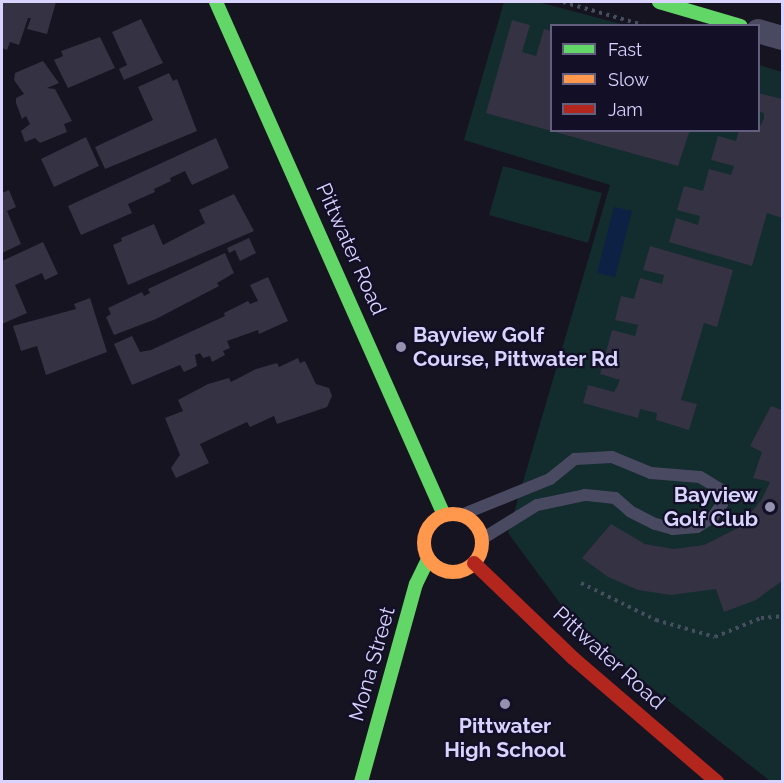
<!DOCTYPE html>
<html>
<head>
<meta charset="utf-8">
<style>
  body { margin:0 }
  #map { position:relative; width:784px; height:783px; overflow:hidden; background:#161421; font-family:Raleway,sans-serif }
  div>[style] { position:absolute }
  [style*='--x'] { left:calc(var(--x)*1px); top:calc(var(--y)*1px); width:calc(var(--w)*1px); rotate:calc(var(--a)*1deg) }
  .green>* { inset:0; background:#132c2d }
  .water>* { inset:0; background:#0d2144 }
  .building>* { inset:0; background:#343243 }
  .path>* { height:4px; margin-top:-2px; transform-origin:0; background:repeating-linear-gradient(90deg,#44505f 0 3px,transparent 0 7.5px) }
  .lane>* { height:12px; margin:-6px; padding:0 6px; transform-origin:6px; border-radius:6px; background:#4a4962 }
  .street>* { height:24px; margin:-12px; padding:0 12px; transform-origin:12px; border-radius:12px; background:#4a4962 }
  .fast>* { height:14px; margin:-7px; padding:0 7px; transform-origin:7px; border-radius:7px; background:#63d668 }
  .slow>* { height:14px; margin:-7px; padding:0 7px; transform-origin:7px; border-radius:7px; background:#ff974d }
  .slow>.ring { margin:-7px; padding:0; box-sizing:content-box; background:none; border:14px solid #ff974d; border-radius:50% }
  .jam>* { height:14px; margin:-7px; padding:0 7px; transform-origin:7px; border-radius:7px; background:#b3261e }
  .dots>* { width:16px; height:16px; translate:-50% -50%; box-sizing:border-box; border:3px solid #130f26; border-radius:50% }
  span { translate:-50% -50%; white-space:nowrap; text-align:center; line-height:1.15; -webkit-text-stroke:4.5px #130f26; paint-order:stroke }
  .street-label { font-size:21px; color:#d9d4ff }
  .poi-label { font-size:21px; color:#d9d4ff; font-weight:700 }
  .left { translate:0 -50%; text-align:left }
  .right { translate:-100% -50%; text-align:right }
  .frame { position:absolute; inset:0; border:3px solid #d9d4ff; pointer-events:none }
  .legend { position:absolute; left:550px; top:24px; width:210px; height:108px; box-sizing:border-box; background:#130f26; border:2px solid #625e7d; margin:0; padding:8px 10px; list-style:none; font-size:18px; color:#d9d4ff }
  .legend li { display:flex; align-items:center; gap:12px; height:30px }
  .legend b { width:30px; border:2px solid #625e7d }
</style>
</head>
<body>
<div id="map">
  <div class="green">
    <i style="clip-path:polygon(504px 2px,538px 2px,625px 25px,552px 26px,552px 130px,758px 130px,759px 65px,782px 72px,782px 781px,770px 781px,582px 633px,508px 533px,610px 185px,464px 140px)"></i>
    <i style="clip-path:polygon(503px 166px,602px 193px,588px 243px,489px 215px)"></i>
  </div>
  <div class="water">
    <i style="clip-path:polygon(614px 207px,632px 211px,615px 277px,597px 273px)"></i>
  </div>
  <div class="building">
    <i style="clip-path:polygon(2px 2px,56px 2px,47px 34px,27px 29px,31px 18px,28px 18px,19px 45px,10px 42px,7px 50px,2px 48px)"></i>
    <i style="clip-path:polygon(141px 19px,163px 63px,124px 80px,119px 69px,127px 65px,112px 32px)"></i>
    <i style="clip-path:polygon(512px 20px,530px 25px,522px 52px,536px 56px,544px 29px,552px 31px,552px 130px,690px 130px,678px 166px,486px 113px)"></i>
    <i style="clip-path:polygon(100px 37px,115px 68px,68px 88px,54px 60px,63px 56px,61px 51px)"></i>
    <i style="clip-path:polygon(43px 61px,59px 83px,47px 88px,55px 89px,72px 121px,64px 124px,67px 132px,40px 143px,35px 138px,25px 142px,21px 131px,30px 124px,26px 116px,22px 119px,16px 103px,16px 98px,24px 94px,14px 80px,15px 73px)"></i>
    <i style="clip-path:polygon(169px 73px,173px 81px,177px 79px,197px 131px,105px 169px,95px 147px,153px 120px,138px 87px)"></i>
    <i style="clip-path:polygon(758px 93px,782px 99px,782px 218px,767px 213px,752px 266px,669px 242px,676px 218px,698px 225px,700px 216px,677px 210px,684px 186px,703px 191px,709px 169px,731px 175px,734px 166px,711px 160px,718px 136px,736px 141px,739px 130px,758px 130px,764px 119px,764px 113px,758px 111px)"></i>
    <i style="clip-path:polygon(86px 137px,99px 166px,54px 187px,41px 159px)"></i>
    <i style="clip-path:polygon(216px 138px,229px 168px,192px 185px,185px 171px,170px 178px,171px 181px,154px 189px,155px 192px,128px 204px,132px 213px,81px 235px,68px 206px)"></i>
    <i style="clip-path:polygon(9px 190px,16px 207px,7px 211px,21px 244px,2px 253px,2px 193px)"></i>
    <i style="clip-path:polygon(234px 194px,254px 231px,128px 285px,113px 245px,122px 241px,121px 238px,154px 224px,163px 245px,205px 223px,199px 210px)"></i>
    <i style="clip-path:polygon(249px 238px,256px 253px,240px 261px,235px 250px,229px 253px,227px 248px)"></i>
    <i style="clip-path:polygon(43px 242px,58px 274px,45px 280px,42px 273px,15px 285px,27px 313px,2px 324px,2px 261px)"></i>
    <i style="clip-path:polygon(650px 246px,733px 270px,717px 327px,704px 323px,681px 400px,697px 404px,689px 430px,656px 420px,657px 413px,640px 409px,638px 418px,583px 403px,588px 385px,614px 392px,617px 387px,620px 380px,600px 374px,612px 330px,635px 336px,638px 325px,615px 320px,621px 296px,634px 299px,640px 278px,662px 284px,664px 275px,643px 270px)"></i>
    <i style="clip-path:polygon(225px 253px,234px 273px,217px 283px,219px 286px,156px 319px,114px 335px,106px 317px,111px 314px,108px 308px,142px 292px,144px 296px,150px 293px,148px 289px)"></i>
    <i style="clip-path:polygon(268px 277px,288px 321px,259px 334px,258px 330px,227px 341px,230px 348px,223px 351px,225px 355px,212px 362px,210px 356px,203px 358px,200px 353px,195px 355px,197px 366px,184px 372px,180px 365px,132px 385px,114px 344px,132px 336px,140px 352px,151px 350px,225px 316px,224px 313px,248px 301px,250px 304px,258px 301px,250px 285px)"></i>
    <i style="clip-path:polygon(90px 298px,107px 352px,46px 375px,37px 346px,21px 351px,13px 326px,76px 309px,74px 304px)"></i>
    <i style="clip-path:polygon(298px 358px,300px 363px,305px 361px,316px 384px,329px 388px,332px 396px,327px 407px,277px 424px,274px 416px,250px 427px,247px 422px,200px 444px,209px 463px,176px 478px,171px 468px,180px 455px,165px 418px,183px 411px,178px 400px,208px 384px,229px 378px,231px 382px,256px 369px,277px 363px,279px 367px)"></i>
    <i style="clip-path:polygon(771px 406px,782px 410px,782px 581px,756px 600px,724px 612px,716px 589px,671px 595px,638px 590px,608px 577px,582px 558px,611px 524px,645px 544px,673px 549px,704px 545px,738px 528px,762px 499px,770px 482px,753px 478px,762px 452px,750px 446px)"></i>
  </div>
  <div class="path">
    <i style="--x:563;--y:2;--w:83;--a:16"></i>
    <i style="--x:581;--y:583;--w:84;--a:26.3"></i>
    <i style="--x:656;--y:620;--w:61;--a:16.1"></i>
    <i style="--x:715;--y:637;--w:50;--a:-22.4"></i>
    <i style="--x:761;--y:618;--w:21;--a:-5"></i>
  </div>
  <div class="lane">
    <i style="--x:461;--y:515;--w:96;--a:-22"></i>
    <i style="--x:550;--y:479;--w:32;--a:-39"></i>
    <i style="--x:575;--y:459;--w:37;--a:-3"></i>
    <i style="--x:612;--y:457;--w:42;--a:22.3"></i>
    <i style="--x:651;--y:473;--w:49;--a:4.7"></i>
    <i style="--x:700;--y:477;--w:26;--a:31"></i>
    <i style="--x:722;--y:490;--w:14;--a:90"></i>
    <i style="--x:722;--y:504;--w:16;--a:125"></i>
    <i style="--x:713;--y:517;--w:19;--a:148"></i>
    <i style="--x:697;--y:527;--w:24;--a:175"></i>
    <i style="--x:673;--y:529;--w:19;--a:-164"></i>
    <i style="--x:655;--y:524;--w:28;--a:-153"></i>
    <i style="--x:630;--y:511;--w:20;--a:-139"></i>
    <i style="--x:615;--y:498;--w:30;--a:-174"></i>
    <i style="--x:585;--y:495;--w:49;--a:168.2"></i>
    <i style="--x:537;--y:505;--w:65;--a:148.3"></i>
  </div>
  <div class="street">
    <i style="--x:758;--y:31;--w:25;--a:16"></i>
  </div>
  <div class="fast">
    <i style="--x:216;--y:2;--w:561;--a:66.04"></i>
    <i style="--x:659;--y:2;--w:85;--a:16.3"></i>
    <i style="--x:361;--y:782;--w:205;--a:-74.5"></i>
    <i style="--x:416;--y:584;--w:28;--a:-64"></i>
  </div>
  <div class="slow">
    <i class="ring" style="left:424px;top:514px;width:44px;height:44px"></i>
  </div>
  <div class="jam">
    <i style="--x:474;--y:563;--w:137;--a:43.8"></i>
    <i style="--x:573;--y:658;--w:190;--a:40.7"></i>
  </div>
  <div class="dots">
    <i style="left:401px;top:347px;background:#9591b1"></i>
    <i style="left:770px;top:507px;background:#9591b1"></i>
    <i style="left:505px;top:704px;background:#9591b1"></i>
  </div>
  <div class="street-label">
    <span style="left:351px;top:249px;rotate:66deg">Pittwater Road</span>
    <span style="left:609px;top:658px;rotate:42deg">Pittwater Road</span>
    <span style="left:372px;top:664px;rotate:-74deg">Mona Street</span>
  </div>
  <div class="poi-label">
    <span class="left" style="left:413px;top:347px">Bayview Golf<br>Course, Pittwater Rd</span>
    <span class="right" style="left:758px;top:507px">Bayview<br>Golf Club</span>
    <span style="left:505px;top:738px">Pittwater<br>High School</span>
  </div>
  <div class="frame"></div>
  <ul class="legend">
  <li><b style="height:8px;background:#63d668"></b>Fast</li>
  <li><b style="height:8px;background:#ff974d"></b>Slow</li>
  <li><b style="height:8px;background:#b3261e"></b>Jam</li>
  </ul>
</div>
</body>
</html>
